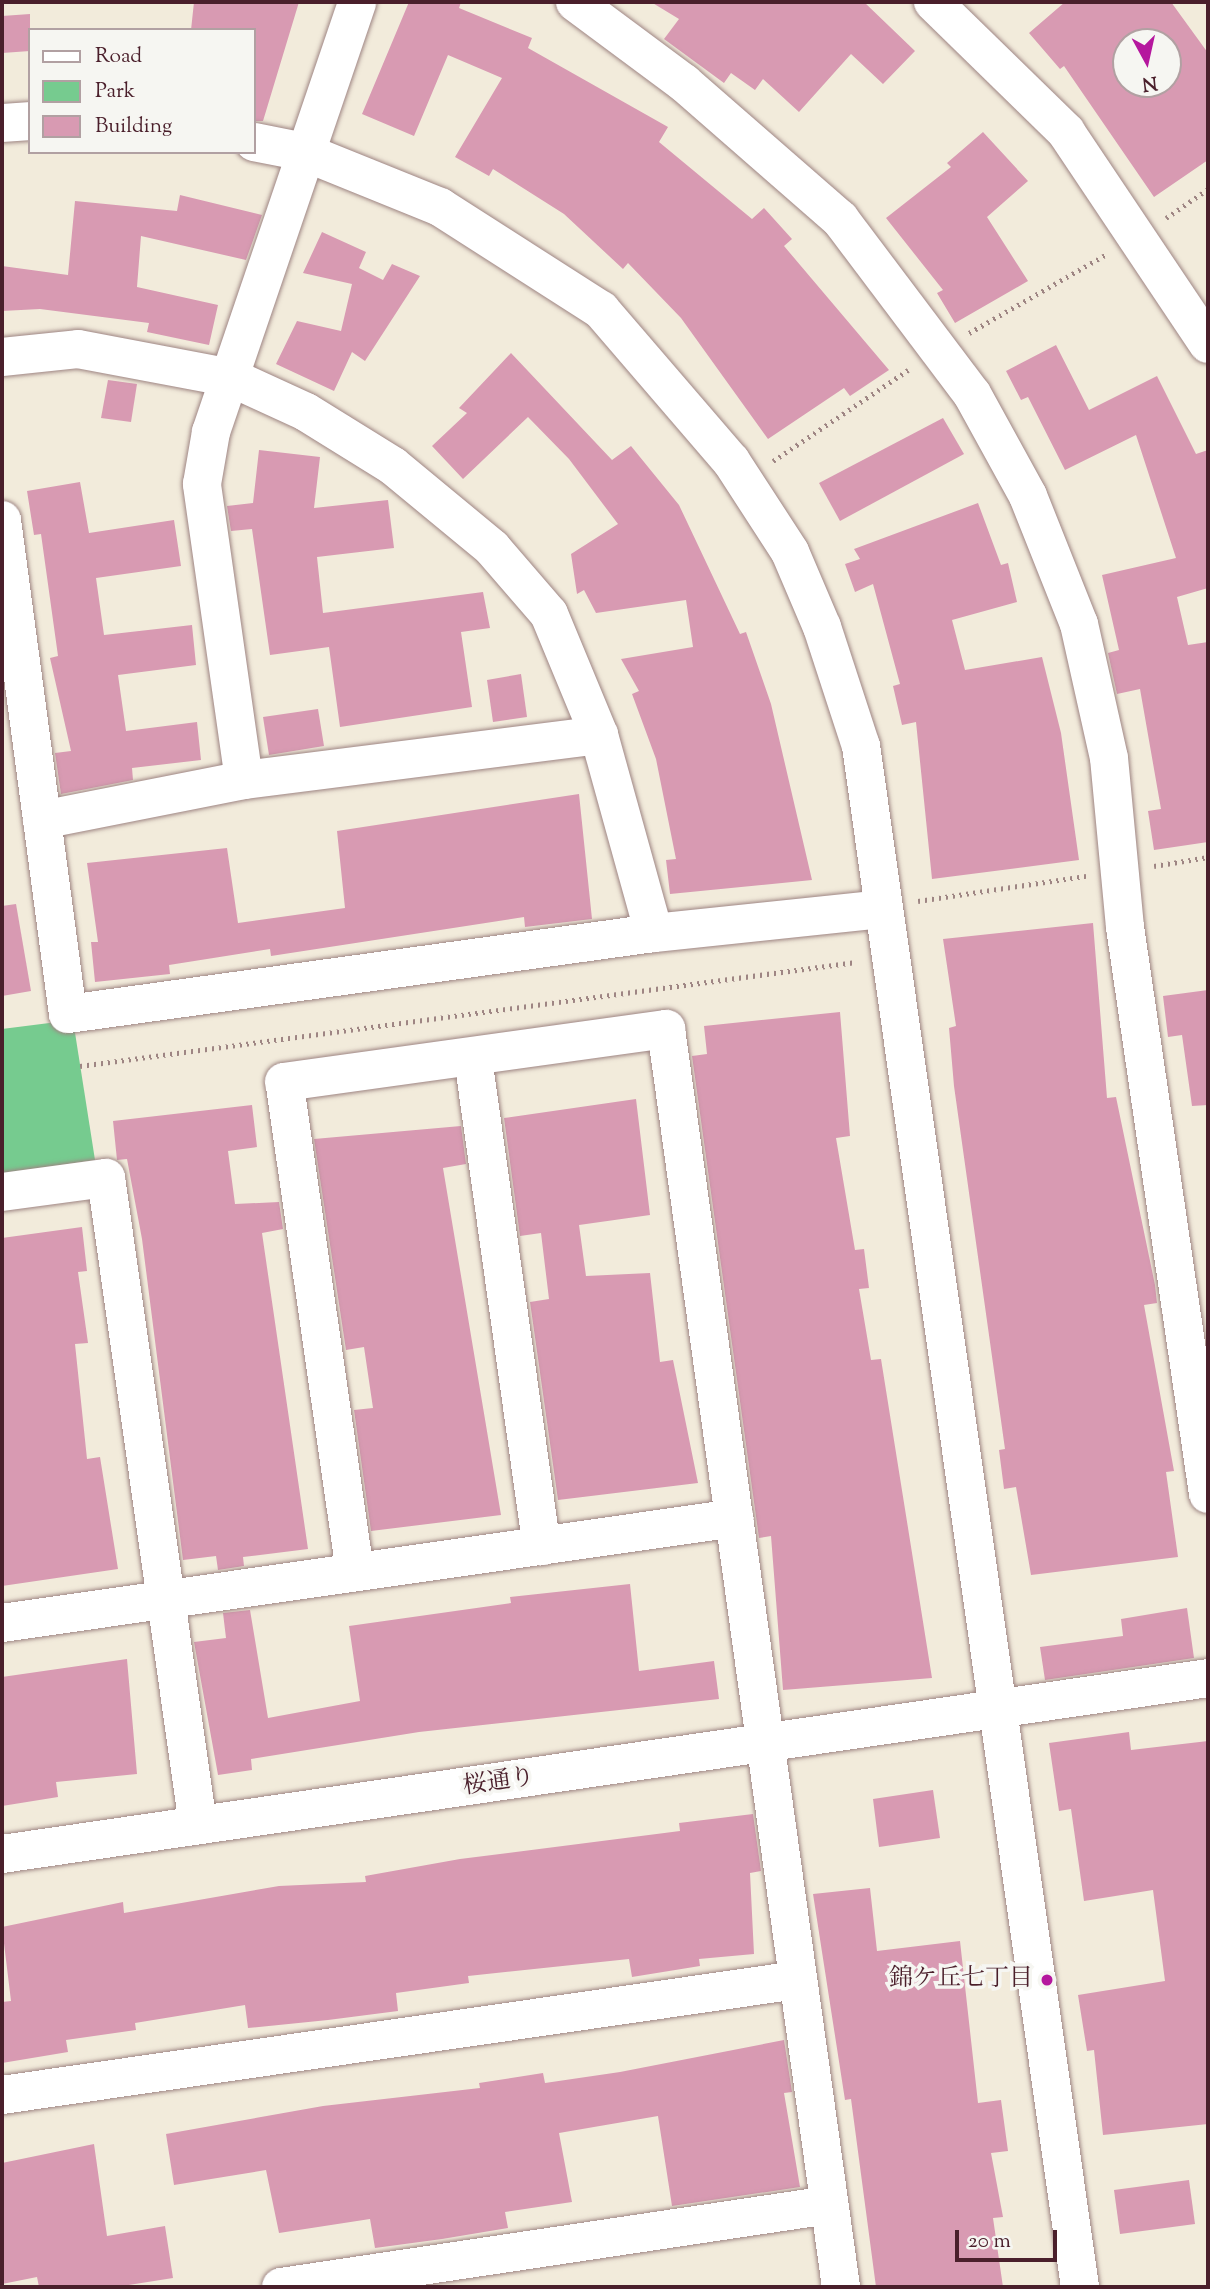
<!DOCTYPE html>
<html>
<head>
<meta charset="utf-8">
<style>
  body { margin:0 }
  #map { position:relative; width:1210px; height:2289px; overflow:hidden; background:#f2ebdb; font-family:"Sorts Mill Goudy","Noto Serif JP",serif }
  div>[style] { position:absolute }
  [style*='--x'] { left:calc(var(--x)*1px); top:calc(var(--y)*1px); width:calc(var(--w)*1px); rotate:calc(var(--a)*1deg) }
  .green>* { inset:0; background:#76cb8f }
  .building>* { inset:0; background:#d89ab2 }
  .path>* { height:4.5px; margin-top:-2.25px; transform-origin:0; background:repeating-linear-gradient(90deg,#9e8583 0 2px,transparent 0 7px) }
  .roads { filter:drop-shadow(0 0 2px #9e8583) drop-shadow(0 0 2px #9e8583) }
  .minor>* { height:38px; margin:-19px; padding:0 19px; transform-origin:19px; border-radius:19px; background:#fff }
  .dots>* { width:19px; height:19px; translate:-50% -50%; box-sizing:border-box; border:4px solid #f6f6f2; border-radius:50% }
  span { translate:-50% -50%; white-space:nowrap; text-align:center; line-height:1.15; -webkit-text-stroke:7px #f6f6f2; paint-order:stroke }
  .street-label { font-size:24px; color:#4a1f2b }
  .poi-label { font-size:24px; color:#4a1f2b }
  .right { translate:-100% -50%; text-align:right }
  .frame { position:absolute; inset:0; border:4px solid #4a1f2b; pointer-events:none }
  .legend { position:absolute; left:28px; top:28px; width:228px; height:126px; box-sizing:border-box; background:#f6f6f2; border:2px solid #b1a0a2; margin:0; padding:9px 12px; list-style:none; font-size:21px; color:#4a1f2b }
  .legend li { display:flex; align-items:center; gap:14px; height:35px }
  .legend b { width:35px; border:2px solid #b1a0a2 }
  .north { position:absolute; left:1112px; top:28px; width:70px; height:70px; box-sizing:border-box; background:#f6f6f2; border:2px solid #b1a0a2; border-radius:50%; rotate:172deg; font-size:19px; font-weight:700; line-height:28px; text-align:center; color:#4a1f2b }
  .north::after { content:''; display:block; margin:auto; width:24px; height:32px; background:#b5179e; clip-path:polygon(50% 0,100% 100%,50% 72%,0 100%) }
  .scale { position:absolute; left:955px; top:2230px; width:102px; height:32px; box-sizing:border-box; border:4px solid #4a1f2b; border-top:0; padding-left:9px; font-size:21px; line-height:24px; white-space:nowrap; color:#4a1f2b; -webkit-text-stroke:5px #f6f6f2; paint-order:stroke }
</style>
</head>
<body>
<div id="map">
  <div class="green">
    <i style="clip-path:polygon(73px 1020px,95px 1160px,2px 1174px,2px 1029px)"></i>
  </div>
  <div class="building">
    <i style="clip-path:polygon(194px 2px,299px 2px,263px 121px,254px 121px,254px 30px,191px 30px)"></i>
    <i style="clip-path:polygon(409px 2px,461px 2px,459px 8px,532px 38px,528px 48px,668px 127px,659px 142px,752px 219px,764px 208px,792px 239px,784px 246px,889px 370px,850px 396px,844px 388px,768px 439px,681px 318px,628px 263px,623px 269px,564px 214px,493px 169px,489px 176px,455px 157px,502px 78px,448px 55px,414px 136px,362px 114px)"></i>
    <i style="clip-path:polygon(651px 2px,864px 2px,915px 51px,883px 84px,851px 54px,799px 112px,763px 79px,755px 90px,731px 73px,724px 83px,664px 39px,679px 19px)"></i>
    <i style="clip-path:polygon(evenodd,1065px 2px,1171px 2px,1208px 53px,1208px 160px,1154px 197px,1064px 66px,1060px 69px,1029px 33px,1065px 2px,1126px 42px,1168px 42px,1168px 84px,1126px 84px,1126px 42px)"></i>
    <i style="clip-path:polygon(30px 14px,30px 51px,2px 53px,2px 16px)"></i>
    <i style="clip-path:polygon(983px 132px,1028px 181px,987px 217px,1028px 281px,955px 323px,937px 293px,943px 290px,886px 218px,951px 167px,947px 163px)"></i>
    <i style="clip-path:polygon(180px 195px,262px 215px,246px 260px,141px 236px,137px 287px,218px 305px,209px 345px,147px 332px,149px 323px,40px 309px,2px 311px,2px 266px,68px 275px,75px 201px,177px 211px)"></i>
    <i style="clip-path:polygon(322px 232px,366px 252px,359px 268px,383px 280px,392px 264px,420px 276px,365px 361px,352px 352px,334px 391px,276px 364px,297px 321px,341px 331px,352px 284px,303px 273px)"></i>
    <i style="clip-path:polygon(1056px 345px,1089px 410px,1157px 376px,1196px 454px,1208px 450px,1208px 588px,1177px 597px,1188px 645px,1208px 642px,1208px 842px,1154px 850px,1148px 811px,1161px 809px,1140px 689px,1117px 694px,1108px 653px,1119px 650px,1102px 575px,1176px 558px,1136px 435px,1065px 470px,1028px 397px,1021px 400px,1006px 371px)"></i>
    <i style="clip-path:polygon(511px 353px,612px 460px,631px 446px,679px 505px,740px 634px,746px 632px,771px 704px,812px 880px,670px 894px,666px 860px,676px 859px,656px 759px,632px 694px,639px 691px,621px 659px,693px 647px,686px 600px,596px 613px,584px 590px,577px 594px,571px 554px,618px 524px,569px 459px,528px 417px,463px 479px,432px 446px,467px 413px,459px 408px)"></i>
    <i style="clip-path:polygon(108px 380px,137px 384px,131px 422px,101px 418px)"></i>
    <i style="clip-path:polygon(943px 418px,964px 454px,840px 521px,819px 483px)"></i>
    <i style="clip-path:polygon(259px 450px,320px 457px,314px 508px,388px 500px,394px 548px,317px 557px,323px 613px,483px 592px,490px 628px,461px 632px,472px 707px,340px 727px,329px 647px,270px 655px,252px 529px,231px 531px,227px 506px,253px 503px)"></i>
    <i style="clip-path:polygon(80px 482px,89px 533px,174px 520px,181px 566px,96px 578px,104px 635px,192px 625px,196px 665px,118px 675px,126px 731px,197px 722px,201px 760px,132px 768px,133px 780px,61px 794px,55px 753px,71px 751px,50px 658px,58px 656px,41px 534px,34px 535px,27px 491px)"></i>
    <i style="clip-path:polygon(978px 503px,1001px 565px,1008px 563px,1017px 602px,952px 620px,965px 670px,1042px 657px,1061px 733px,1079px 860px,932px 879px,916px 722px,902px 725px,893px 686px,900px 684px,873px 584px,855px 592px,845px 564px,860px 559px,854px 549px)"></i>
    <i style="clip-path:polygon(521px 674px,527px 717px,493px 722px,487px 680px)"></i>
    <i style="clip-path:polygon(318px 709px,324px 746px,269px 755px,263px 717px)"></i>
    <i style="clip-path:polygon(579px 794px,592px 919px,525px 927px,524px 917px,271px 956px,270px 949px,169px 965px,170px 974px,95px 982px,91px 942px,98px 942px,87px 863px,227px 848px,238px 923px,345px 908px,337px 831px)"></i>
    <i style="clip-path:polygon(16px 904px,31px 991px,2px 996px,2px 906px)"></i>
    <i style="clip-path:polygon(1093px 923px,1107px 1098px,1116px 1097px,1155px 1285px,1157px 1303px,1144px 1305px,1174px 1471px,1166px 1472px,1178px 1557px,1031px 1575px,1016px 1487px,1004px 1489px,999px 1450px,1005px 1449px,954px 1086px,949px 1028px,956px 1026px,943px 939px)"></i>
    <i style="clip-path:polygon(1208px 990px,1208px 1105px,1192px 1106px,1182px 1035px,1168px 1037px,1163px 996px)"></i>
    <i style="clip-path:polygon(840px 1012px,850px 1136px,836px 1138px,855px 1250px,864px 1249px,869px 1288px,859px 1289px,871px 1360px,881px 1359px,932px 1678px,783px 1690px,771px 1536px,759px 1538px,692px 1056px,707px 1054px,704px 1026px)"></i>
    <i style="clip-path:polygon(636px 1099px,650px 1215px,579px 1225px,586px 1276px,650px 1273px,660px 1362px,673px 1360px,698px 1483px,558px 1500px,530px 1302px,549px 1299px,541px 1233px,520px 1236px,504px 1118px)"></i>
    <i style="clip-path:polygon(252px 1105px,257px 1147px,228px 1151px,235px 1204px,279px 1202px,283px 1229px,262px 1233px,308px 1549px,243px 1557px,244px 1566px,218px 1570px,216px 1556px,183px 1560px,142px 1239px,127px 1159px,117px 1160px,113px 1121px)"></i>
    <i style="clip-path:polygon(461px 1126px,466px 1164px,443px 1168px,501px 1515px,371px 1531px,354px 1410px,373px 1408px,364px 1347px,346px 1350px,314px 1139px)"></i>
    <i style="clip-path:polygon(82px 1227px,87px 1271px,78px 1272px,88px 1343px,75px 1344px,87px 1459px,100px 1457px,118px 1569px,2px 1586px,2px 1238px)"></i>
    <i style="clip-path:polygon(630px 1584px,639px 1671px,714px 1661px,719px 1699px,419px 1732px,251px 1759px,252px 1770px,218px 1775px,194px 1642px,226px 1638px,223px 1613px,250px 1610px,268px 1718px,360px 1701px,349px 1626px,511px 1603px,510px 1597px)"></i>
    <i style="clip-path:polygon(1187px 1608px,1194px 1658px,1045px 1680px,1040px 1647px,1123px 1636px,1121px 1619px)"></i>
    <i style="clip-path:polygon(127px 1659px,137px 1774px,56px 1782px,58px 1797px,2px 1806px,2px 1677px)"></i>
    <i style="clip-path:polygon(1129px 1732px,1131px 1750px,1208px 1741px,1208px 2124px,1103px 2135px,1094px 2050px,1087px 2051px,1078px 1995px,1165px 1981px,1153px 1890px,1084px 1901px,1071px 1809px,1059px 1811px,1049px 1743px)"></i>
    <i style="clip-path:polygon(933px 1790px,940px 1838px,879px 1847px,873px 1799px)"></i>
    <i style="clip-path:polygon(753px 1814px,761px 1871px,750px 1873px,754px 1954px,699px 1959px,700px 1966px,632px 1977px,629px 1959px,468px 1976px,469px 1983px,396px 1993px,398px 2011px,328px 2020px,248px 2028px,245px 2005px,135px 2023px,136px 2030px,66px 2040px,68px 2052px,2px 2063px,2px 2002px,11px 2001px,2px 1927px,123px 1902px,124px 1913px,279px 1886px,366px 1882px,365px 1876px,460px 1859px,680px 1831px,679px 1823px)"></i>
    <i style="clip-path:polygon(870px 1888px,877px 1951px,960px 1941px,978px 2103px,1001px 2100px,1008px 2151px,991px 2153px,1003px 2217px,993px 2218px,1003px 2287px,876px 2287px,851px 2099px,845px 2100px,813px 1894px)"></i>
    <i style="clip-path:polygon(784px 2040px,792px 2092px,784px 2093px,800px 2187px,672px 2206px,658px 2116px,559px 2133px,572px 2202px,505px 2212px,508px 2228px,442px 2239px,375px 2248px,370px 2219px,279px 2233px,266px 2170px,174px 2185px,166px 2134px,323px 2106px,480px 2088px,479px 2083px,543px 2073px,545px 2083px,620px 2072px)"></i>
    <i style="clip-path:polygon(94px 2144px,107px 2236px,165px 2226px,173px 2278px,116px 2287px,39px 2287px,37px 2277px,2px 2284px,2px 2163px)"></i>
    <i style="clip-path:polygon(1189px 2180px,1195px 2224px,1120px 2234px,1114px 2190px)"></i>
  </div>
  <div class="path">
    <i style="--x:1166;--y:218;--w:51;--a:-34.6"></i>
    <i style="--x:969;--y:333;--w:157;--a:-29.8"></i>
    <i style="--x:773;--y:461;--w:163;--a:-34"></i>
    <i style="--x:1154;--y:866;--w:55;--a:-9.5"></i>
    <i style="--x:918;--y:901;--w:170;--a:-8.5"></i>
    <i style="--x:80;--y:1066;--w:783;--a:-7.63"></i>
  </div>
  <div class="roads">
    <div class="minor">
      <i style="--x:575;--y:2;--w:136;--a:36.6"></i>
      <i style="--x:684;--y:83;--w:207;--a:41.1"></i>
      <i style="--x:840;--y:219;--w:219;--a:53"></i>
      <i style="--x:972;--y:394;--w:116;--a:61.2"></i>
      <i style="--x:1028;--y:496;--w:138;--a:68.3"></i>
      <i style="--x:1079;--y:624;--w:137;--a:77.4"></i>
      <i style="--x:1109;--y:758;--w:170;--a:84.6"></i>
      <i style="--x:1125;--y:927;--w:573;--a:81.67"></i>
      <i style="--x:933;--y:2;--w:186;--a:44.3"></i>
      <i style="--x:1066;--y:132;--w:255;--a:56.2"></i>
      <i style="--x:2;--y:123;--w:28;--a:-4"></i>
      <i style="--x:254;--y:142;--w:51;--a:11.3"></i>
      <i style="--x:304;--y:152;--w:147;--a:22"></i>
      <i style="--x:440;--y:207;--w:191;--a:32.6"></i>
      <i style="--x:601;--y:310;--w:199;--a:49.3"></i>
      <i style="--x:731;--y:461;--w:108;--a:57"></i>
      <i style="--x:790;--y:552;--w:82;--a:66.9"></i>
      <i style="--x:822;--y:627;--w:125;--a:71.9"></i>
      <i style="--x:861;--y:746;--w:1556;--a:81.91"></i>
      <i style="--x:2;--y:357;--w:76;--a:-6"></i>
      <i style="--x:78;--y:349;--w:157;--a:10.7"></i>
      <i style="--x:232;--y:378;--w:81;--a:24.7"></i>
      <i style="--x:306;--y:412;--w:102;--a:31.8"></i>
      <i style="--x:393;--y:466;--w:129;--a:39.6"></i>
      <i style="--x:492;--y:548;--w:87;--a:49.2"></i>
      <i style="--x:549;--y:614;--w:131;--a:67.5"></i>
      <i style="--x:599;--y:735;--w:205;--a:74.5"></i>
      <i style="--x:2;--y:520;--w:498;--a:82.4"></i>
      <i style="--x:68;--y:1014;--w:592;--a:-7.87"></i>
      <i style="--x:654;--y:933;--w:229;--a:-6"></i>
      <i style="--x:244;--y:780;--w:299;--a:-98.1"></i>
      <i style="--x:202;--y:484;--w:53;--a:-80.2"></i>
      <i style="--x:211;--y:432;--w:454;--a:-71.2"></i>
      <i style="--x:42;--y:820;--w:206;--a:-11.2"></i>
      <i style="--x:244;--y:780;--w:358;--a:-7.2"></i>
      <i style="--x:473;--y:1058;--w:493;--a:82"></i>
      <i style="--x:2;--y:1192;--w:105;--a:-7.7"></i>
      <i style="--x:106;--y:1178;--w:654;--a:81.91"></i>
      <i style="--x:355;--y:1572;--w:495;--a:-98.2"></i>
      <i style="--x:284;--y:1082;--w:386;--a:-7.9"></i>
      <i style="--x:666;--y:1029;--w:1270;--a:82.08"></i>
      <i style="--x:2;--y:1623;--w:740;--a:-8.15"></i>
      <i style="--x:2;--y:1854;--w:1219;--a:-8.3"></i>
      <i style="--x:2;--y:2095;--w:803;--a:-8.23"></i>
      <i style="--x:281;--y:2287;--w:554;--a:-8.51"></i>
    </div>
  </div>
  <div class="dots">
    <i style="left:1047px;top:1980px;background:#b5179e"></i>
  </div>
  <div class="street-label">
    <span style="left:499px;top:1783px;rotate:-8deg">桜通り</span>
  </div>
  <div class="poi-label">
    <span class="right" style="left:1033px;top:1980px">錦ケ丘七丁目</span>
  </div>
  <div class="frame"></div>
  <ul class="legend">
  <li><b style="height:9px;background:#fff"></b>Road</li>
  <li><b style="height:19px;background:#76cb8f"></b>Park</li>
  <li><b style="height:19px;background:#d89ab2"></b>Building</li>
  </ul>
  <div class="north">N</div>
  <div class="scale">20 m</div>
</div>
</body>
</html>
